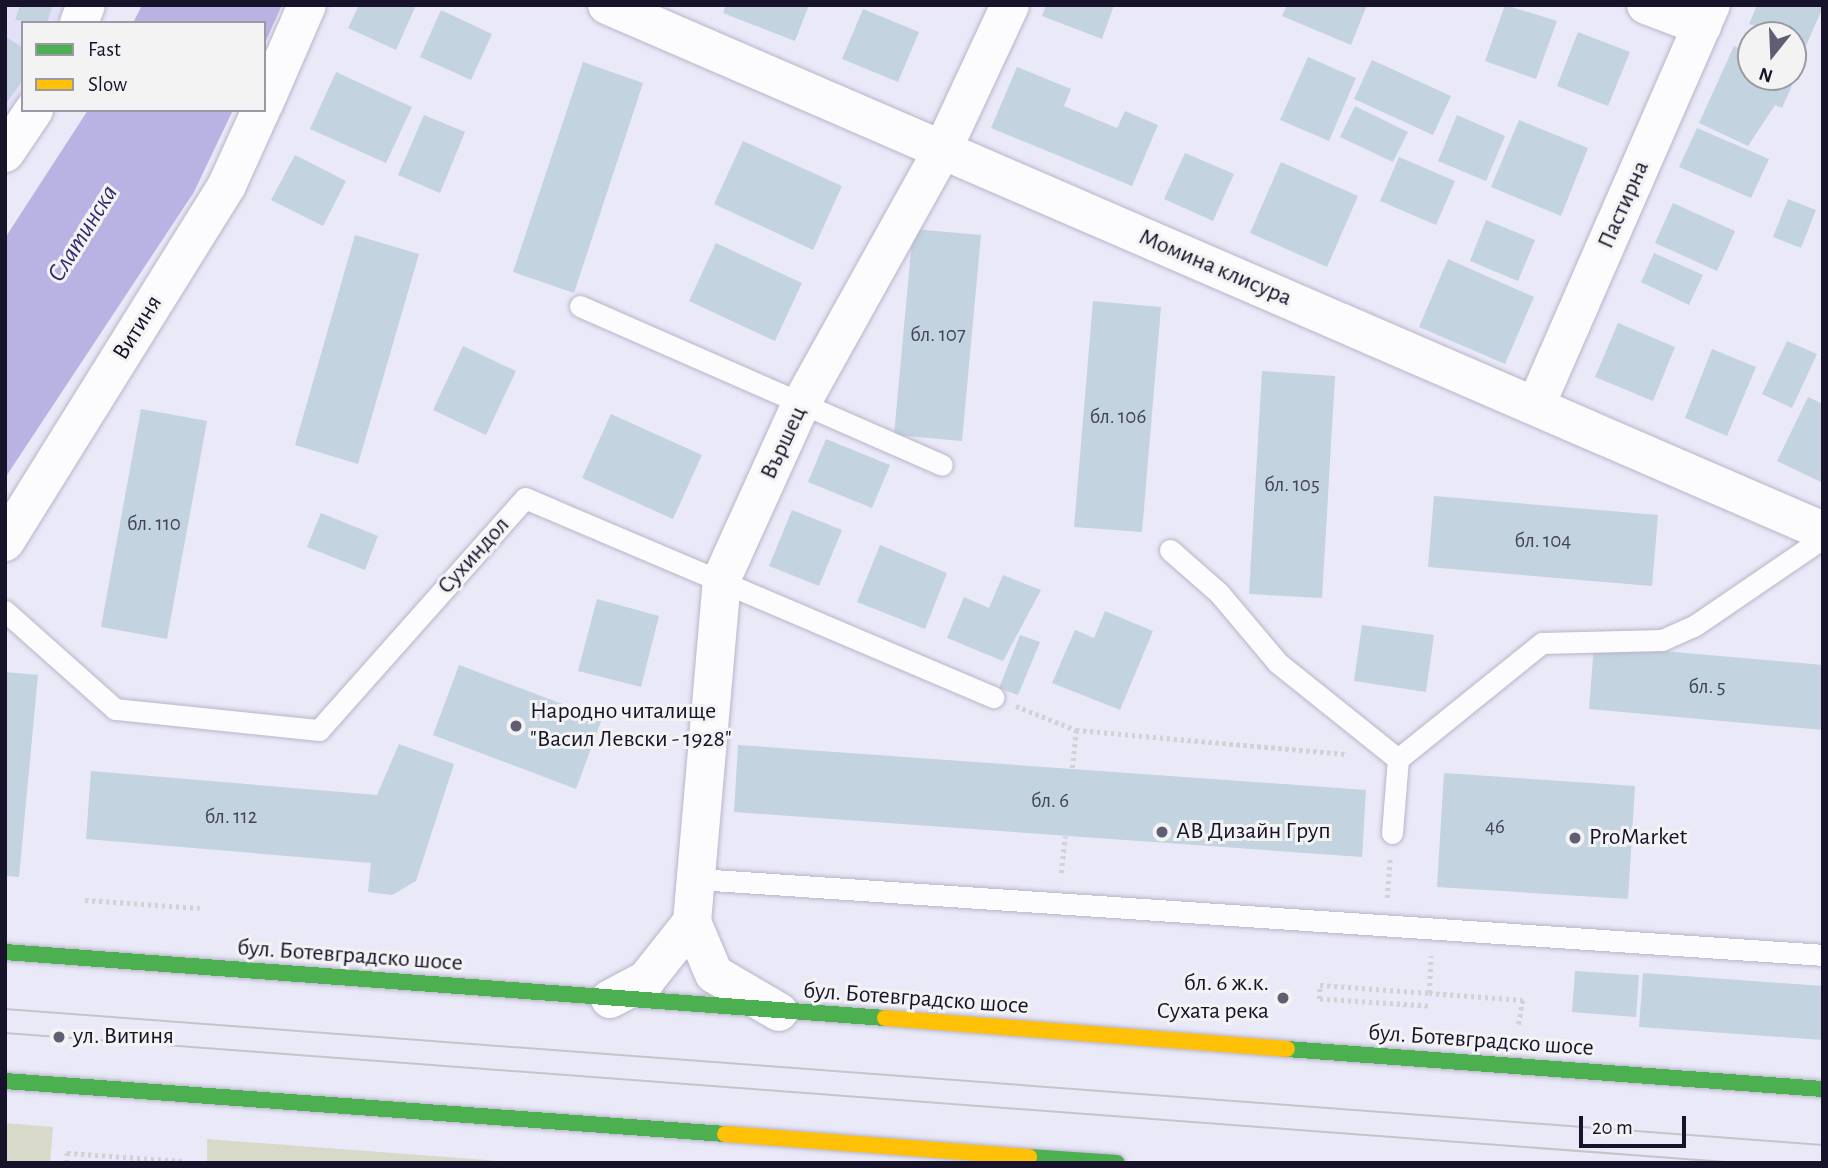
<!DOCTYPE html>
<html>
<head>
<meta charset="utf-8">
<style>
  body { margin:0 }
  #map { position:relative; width:1828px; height:1168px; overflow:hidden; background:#eae9f8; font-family:"Alegreya Sans",sans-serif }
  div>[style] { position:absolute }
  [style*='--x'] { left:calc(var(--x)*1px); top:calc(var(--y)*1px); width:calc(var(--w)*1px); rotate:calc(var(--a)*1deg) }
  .built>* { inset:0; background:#e3e1f9 }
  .green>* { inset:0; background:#d9d9c9 }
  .water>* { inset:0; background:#b8b3e2 }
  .building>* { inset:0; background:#c4d3e0 }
  .path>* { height:4.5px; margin-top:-2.25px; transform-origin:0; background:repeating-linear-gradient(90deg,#d1d1d6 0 3.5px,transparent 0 7px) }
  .roads { filter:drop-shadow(0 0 2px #b7b5c8) drop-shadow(0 0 2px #b7b5c8) }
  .lane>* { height:21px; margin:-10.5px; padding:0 10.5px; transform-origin:10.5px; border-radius:10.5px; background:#fcfcfe }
  .street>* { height:38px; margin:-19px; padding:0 19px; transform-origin:19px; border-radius:19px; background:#fcfcfe }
  .fast>* { height:16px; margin:-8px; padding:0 8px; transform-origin:8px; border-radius:8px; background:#4caf50 }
  .slow>* { height:16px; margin:-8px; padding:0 8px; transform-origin:8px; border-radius:8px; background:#ffc107 }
  .tram>* { height:2px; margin:-1px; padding:0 1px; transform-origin:1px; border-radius:1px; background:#c5c4c9 }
  .dots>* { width:19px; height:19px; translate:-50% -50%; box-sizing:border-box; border:4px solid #f3f3f3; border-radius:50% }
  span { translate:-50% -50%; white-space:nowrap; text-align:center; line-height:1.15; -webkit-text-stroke:6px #f3f3f3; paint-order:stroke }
  .number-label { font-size:21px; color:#424358 }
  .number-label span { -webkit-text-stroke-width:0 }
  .street-label { font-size:24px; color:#16132b }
  .poi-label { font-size:24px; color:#16132b }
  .left { translate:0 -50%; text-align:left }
  .right { translate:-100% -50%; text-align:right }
  .water-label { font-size:26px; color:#37286f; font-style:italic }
  .frame { position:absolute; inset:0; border:7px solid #16132b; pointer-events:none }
  .legend { position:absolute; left:21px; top:21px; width:245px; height:91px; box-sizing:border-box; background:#f3f3f3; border:2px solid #9b99a3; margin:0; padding:9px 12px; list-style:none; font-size:21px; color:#16132b }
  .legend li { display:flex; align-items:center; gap:14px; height:35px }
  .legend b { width:35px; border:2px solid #9b99a3 }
  .north { position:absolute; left:1737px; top:21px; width:70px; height:70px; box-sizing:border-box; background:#f3f3f3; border:2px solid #9b99a3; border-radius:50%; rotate:198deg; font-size:19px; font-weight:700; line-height:28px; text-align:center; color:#16132b }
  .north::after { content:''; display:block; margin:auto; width:24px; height:32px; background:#605e73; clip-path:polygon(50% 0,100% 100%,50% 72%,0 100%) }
  .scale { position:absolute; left:1579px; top:1116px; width:107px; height:32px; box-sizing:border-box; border:4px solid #16132b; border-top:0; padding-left:9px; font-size:21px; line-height:24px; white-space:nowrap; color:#16132b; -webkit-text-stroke:5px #f3f3f3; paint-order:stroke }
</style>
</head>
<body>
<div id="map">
  <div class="built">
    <i style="clip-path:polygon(5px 5px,86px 5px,79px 23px,23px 23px,23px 110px,5px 153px)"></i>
  </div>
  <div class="green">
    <i style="clip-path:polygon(5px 1123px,53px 1127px,50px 1163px,5px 1163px)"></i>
    <i style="clip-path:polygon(207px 1139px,526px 1163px,207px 1163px)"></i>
  </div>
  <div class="water">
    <i style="clip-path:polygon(142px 5px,282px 5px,264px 45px,264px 23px,133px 23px)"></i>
    <i style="clip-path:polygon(88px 110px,233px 110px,194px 192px,5px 478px,5px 238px)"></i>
  </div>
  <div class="building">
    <i style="clip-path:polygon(20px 5px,53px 5px,47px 23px,15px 20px)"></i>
    <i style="clip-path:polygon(359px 5px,416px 5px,396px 50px,348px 28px)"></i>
    <i style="clip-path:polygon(726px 5px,809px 5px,795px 41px,723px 13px)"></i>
    <i style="clip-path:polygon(1046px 5px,1114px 5px,1102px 39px,1042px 16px)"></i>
    <i style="clip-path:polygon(1287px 5px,1367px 5px,1351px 45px,1282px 16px)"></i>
    <i style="clip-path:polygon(1505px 5px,1557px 21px,1536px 79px,1485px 61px)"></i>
    <i style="clip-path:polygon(1757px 5px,1823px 5px,1823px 7px,1805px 48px,1793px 43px,1793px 35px,1749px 24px)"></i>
    <i style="clip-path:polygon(863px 9px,919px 32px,898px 82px,842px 59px)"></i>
    <i style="clip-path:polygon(441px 10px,492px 34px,471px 80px,420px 57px)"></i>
    <i style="clip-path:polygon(1578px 32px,1630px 52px,1608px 106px,1557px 86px)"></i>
    <i style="clip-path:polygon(5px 36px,23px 48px,23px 80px,5px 105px)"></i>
    <i style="clip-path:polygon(1734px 46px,1751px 53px,1751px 77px,1797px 74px,1782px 108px,1775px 105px,1748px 146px,1699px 123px)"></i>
    <i style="clip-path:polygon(1308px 57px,1356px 78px,1329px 141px,1280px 120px)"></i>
    <i style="clip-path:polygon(1372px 60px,1451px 96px,1433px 135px,1354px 99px)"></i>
    <i style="clip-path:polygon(583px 62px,643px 83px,574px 293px,513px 272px)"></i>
    <i style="clip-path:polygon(1017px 67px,1071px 89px,1064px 106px,1117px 128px,1125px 111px,1158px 125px,1132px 186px,991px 128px)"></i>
    <i style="clip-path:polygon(336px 72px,412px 107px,386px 163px,310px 129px)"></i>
    <i style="clip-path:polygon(1355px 106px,1408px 132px,1393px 162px,1340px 137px)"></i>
    <i style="clip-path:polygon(424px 115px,465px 132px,440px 193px,398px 175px)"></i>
    <i style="clip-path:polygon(1457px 115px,1505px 136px,1486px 181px,1438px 161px)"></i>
    <i style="clip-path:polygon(1519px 120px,1588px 148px,1561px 216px,1491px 187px)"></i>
    <i style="clip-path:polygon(1697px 128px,1769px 159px,1751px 198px,1679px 167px)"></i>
    <i style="clip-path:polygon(743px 141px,842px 186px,813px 250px,714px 204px)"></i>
    <i style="clip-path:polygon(1185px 153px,1234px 174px,1213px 221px,1164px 199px)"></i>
    <i style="clip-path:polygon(295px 155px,346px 181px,323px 226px,271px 200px)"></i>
    <i style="clip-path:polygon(1399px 157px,1455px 181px,1436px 225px,1380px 201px)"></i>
    <i style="clip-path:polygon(1281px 162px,1358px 196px,1327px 267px,1250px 233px)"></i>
    <i style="clip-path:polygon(1788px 199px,1816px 210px,1801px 248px,1773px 237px)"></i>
    <i style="clip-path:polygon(1673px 203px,1735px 231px,1717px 271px,1655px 243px)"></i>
    <i style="clip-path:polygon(1486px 220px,1535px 240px,1518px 281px,1470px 261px)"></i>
    <i style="clip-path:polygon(913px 229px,981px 235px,962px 441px,894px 435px)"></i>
    <i style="clip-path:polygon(355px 235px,419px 254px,358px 464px,295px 445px)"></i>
    <i style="clip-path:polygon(716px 243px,802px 283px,775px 341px,689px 301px)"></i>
    <i style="clip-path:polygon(1654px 253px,1703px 275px,1689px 305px,1641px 282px)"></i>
    <i style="clip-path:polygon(1448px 259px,1534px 297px,1505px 364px,1419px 327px)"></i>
    <i style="clip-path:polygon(1093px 301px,1161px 307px,1142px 532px,1074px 527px)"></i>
    <i style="clip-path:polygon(1618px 323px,1675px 347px,1653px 401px,1595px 377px)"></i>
    <i style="clip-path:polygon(1787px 341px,1817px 354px,1792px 408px,1762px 394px)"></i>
    <i style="clip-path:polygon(463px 346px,516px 371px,486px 435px,433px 410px)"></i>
    <i style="clip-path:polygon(1712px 349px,1756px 367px,1727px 436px,1685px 418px)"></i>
    <i style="clip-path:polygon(1262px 371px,1335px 376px,1322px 598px,1249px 594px)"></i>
    <i style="clip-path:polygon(1808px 397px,1823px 404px,1823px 483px,1777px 461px)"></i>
    <i style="clip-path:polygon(141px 409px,207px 421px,167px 639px,101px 627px)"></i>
    <i style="clip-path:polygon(611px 414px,702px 455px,673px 519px,582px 478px)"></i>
    <i style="clip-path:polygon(826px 439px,890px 465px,872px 508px,808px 482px)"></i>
    <i style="clip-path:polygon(1434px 496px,1658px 515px,1652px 586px,1428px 567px)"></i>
    <i style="clip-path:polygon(792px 510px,842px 530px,819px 586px,769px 566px)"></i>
    <i style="clip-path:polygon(321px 513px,378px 536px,365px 570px,307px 547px)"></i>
    <i style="clip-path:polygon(880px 545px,947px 573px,925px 629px,857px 602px)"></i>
    <i style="clip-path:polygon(1003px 575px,1041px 590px,1003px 661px,947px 638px,964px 597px,989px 608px)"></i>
    <i style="clip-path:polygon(597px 599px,659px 616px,641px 687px,578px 671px)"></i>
    <i style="clip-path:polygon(1105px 611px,1153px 631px,1120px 710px,1052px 683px,1075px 630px,1094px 638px)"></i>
    <i style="clip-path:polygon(1362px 625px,1434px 635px,1426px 692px,1354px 681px)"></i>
    <i style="clip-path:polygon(1020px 635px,1040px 642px,1018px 695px,999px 688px)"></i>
    <i style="clip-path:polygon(1594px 645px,1823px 665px,1823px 730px,1589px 709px)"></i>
    <i style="clip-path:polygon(459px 665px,602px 719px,576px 789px,433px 735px)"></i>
    <i style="clip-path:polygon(5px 672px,38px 675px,19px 877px,5px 876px)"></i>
    <i style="clip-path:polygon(399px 744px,454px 764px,416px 881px,392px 895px,368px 892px,371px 863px,86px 839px,91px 771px,377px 795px)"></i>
    <i style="clip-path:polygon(738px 745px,1366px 790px,1362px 857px,734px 812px)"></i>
    <i style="clip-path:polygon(1444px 773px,1635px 786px,1628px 899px,1437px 887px)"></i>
    <i style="clip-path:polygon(1575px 971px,1639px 975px,1636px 1017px,1572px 1012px)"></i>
    <i style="clip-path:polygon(1643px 973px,1823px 986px,1823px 1040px,1639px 1027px)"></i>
  </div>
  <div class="path">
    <i style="--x:1016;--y:706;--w:65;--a:21.8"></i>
    <i style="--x:1076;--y:730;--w:270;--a:5.1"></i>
    <i style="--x:1072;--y:768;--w:38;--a:-84"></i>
    <i style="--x:1061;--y:873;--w:37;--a:-84"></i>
    <i style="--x:1387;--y:898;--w:40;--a:-85.7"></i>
    <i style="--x:85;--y:900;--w:115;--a:4"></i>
    <i style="--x:1429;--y:993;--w:94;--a:4.3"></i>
    <i style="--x:1523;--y:1000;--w:27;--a:100"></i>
    <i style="--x:1428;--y:1006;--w:109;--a:-176.3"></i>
    <i style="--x:1319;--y:999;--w:14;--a:-86"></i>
    <i style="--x:1320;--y:985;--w:109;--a:4.2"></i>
    <i style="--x:1429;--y:993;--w:37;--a:-87"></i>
    <i style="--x:66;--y:1163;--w:10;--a:-84"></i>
    <i style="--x:67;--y:1153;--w:116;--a:3.9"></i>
  </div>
  <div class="roads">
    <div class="lane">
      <i style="--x:580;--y:306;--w:395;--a:23.7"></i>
      <i style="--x:1170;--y:550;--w:65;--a:41.3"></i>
      <i style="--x:1219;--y:593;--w:92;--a:49.9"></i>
      <i style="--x:1278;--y:663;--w:154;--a:38.7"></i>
      <i style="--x:5;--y:611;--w:147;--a:41.7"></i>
      <i style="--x:115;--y:709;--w:205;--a:5.9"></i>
      <i style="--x:319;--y:730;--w:310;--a:-48.4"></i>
      <i style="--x:525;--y:498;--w:509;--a:23.04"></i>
      <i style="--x:1392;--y:833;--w:74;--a:-85.4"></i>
      <i style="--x:1398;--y:759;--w:185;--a:-38.9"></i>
      <i style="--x:1542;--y:643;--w:120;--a:-1.4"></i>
      <i style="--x:1662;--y:640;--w:35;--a:-24"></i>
      <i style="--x:1694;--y:626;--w:156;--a:-34.3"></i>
      <i style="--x:698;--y:879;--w:1128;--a:3.86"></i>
    </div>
    <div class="street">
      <i style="--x:607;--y:5;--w:1325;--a:23.39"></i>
      <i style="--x:1646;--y:5;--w:60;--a:20.6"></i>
      <i style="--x:79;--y:23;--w:19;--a:-69"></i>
      <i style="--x:264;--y:104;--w:108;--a:-66.5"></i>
      <i style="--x:5;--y:153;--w:52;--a:-56"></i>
      <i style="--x:1536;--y:405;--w:437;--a:-66.4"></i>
      <i style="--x:5;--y:542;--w:420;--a:-58.1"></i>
      <i style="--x:227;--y:185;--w:82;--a:-65.6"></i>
      <i style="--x:692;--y:922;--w:56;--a:67.1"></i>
      <i style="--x:714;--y:974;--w:75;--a:30.3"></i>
      <i style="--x:610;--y:999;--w:41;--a:-27.8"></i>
      <i style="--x:646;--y:980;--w:74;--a:-51.6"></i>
      <i style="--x:692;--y:922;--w:345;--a:-85"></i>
      <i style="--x:722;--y:578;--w:191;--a:-65.6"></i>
      <i style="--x:801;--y:404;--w:290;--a:-60.9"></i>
      <i style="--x:942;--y:151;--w:161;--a:-65"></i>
    </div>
    <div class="fast">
      <i style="--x:5;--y:952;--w:882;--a:4.29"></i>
      <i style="--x:1287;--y:1049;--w:537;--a:4.27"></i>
      <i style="--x:5;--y:1081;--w:722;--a:4.21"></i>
      <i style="--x:1029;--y:1157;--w:88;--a:3.9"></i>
    </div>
    <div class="slow">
      <i style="--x:885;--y:1018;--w:403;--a:4.4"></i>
      <i style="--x:725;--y:1134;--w:305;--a:4.3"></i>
    </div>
  </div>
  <div class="tram">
    <i style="--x:5;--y:1009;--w:1823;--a:4.28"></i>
    <i style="--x:5;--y:1033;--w:1739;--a:4.29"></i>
  </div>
  <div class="dots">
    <i style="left:516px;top:726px;background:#605e73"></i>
    <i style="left:1162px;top:832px;background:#605e73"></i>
    <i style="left:1575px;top:838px;background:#605e73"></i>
    <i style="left:1283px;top:998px;background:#605e73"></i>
    <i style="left:59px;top:1037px;background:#605e73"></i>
  </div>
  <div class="number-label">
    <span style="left:938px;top:335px">бл. 107</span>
    <span style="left:1118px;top:417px">бл. 106</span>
    <span style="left:1292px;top:485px">бл. 105</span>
    <span style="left:154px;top:524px">бл. 110</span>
    <span style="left:1543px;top:541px">бл. 104</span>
    <span style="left:1707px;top:687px">бл. 5</span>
    <span style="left:1050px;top:801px">бл. 6</span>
    <span style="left:231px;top:817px">бл. 112</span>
    <span style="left:1495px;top:827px">46</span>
  </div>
  <div class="street-label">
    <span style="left:1624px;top:205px;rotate:-66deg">Пастирна</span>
    <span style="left:1215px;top:268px;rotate:23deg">Момина клисура</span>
    <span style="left:138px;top:328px;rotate:-58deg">Витиня</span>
    <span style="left:784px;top:443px;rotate:-65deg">Вършец</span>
    <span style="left:474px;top:556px;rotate:-48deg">Сухиндол</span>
    <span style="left:350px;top:956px;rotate:4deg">бул. Ботевградско шосе</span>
    <span style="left:916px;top:999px;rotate:4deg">бул. Ботевградско шосе</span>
    <span style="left:1481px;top:1041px;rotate:4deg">бул. Ботевградско шосе</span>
  </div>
  <div class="poi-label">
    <span class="left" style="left:530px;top:726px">Народно читалище<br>"Васил Левски - 1928"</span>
    <span class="left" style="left:1176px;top:832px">АВ Дизайн Груп</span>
    <span class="left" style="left:1589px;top:838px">ProMarket</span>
    <span class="right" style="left:1269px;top:998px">бл. 6 ж.к.<br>Сухата река</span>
    <span class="left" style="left:73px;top:1037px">ул. Витиня</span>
  </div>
  <div class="water-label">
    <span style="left:83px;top:234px;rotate:-58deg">Слатинска</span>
  </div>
  <div class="frame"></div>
  <ul class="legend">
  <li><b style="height:9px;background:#4caf50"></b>Fast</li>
  <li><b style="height:9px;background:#ffc107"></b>Slow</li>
  </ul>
  <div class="north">N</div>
  <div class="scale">20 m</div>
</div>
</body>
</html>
